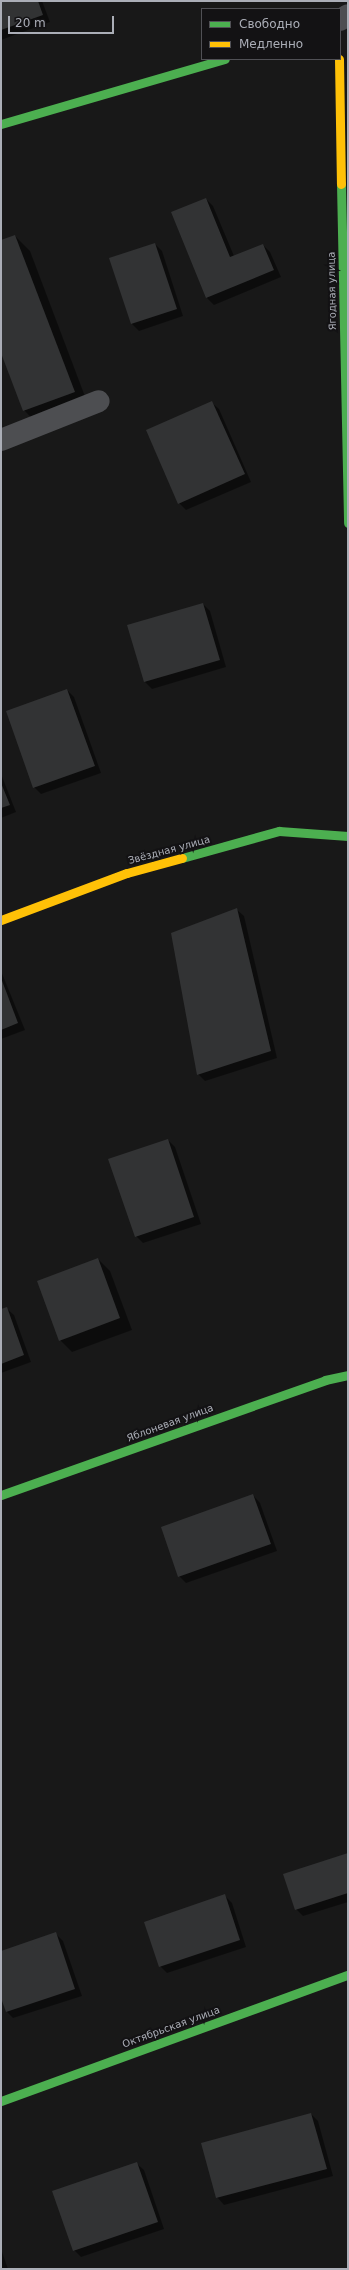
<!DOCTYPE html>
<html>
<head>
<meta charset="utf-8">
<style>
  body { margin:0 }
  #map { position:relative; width:349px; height:2270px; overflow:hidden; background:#181818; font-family:"DejaVu Sans",sans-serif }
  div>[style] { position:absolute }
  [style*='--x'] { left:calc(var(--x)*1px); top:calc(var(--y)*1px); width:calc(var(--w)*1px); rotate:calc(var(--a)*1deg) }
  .shadow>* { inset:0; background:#0007 }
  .building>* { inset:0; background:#323334 }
  .street>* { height:22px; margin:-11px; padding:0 11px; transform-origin:11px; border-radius:11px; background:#4d4e51 }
  .fast>* { height:9px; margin:-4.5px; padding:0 4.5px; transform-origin:4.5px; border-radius:4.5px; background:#4caf50 }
  .slow>* { height:9px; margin:-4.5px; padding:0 4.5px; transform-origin:4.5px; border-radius:4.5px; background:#ffc107 }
  span { translate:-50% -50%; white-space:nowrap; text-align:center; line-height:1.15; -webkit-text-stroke:4px #131214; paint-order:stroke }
  .street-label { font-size:10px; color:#abaeb7 }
  .frame { position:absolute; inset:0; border:2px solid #abaeb7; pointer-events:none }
  .legend { position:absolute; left:201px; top:8px; width:140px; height:52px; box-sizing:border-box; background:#131214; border:1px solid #505055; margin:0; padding:5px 7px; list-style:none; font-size:12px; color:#abaeb7 }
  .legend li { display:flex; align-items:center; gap:8px; height:20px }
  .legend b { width:20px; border:1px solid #505055 }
  .scale { position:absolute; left:8px; top:16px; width:106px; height:18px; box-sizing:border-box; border:2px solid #abaeb7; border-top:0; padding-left:5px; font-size:12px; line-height:14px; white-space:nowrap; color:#abaeb7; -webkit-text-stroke:3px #131214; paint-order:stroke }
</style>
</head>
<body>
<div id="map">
  <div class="shadow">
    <i style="clip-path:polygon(1px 1px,42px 1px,50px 22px,1px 40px)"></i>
    <i style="clip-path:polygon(206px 199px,213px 206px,234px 256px,263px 245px,270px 252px,281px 277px,214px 305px,207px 298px,172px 213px)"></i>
    <i style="clip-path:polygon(15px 236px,30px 251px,89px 407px,38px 425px,24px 410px,1px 351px,1px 241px)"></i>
    <i style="clip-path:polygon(155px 244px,162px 251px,183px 316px,139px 331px,132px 324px,110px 259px)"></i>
    <i style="clip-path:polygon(211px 402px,219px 409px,251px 482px,186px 510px,179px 503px)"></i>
    <i style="clip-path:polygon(203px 604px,210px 611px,226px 667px,152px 689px,145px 682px)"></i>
    <i style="clip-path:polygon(67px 690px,74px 697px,101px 773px,41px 794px,34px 787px)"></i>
    <i style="clip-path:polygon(1px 774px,16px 812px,1px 818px)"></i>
    <i style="clip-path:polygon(236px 909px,244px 916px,277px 1058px,205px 1081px,198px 1074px)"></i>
    <i style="clip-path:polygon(1px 971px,25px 1030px,1px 1039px)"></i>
    <i style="clip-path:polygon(168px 1140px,175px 1147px,201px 1224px,143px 1243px,136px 1236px)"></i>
    <i style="clip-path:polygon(98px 1259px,110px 1271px,132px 1330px,72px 1352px,60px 1340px)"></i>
    <i style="clip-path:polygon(6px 1308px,14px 1315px,31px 1362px,1px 1373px,1px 1310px)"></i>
    <i style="clip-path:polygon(253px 1495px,260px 1503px,277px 1551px,186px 1583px,179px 1576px)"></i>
    <i style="clip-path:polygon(348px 1854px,348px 1902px,303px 1916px,296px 1909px)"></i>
    <i style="clip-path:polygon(225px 1896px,232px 1903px,246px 1947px,167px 1973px,160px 1966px)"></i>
    <i style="clip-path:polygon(56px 1934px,63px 1941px,82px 1996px,13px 2018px,6px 2011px,1px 1995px,1px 1952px)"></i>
    <i style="clip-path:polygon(311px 2114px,318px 2121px,333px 2176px,224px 2205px,217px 2197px)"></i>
    <i style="clip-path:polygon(136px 2163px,144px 2170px,164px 2229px,81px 2257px,74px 2250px)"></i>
    <i style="clip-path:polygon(1px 2249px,8px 2269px,1px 2269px)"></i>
  </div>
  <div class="building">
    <i style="clip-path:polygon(1px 1px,38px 1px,43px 15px,1px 30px)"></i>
    <i style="clip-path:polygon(206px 198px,230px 257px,263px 244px,274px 270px,206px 298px,171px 212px)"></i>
    <i style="clip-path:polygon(15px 235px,75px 392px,23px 411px,1px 353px,1px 240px)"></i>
    <i style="clip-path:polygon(155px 243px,177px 309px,131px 324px,109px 258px)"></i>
    <i style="clip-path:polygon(212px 401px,245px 474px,178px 504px,146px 430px)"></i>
    <i style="clip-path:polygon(203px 603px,220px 660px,144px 682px,127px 625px)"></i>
    <i style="clip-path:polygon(67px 689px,95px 766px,33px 788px,6px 711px)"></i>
    <i style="clip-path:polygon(1px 783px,10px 805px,1px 808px)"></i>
    <i style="clip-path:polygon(237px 908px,271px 1051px,197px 1075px,171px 933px)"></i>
    <i style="clip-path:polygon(1px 978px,18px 1023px,1px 1030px)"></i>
    <i style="clip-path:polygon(168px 1139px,194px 1217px,135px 1237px,108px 1159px)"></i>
    <i style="clip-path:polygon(98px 1258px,120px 1318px,59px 1341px,37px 1281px)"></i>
    <i style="clip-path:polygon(7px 1307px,24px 1355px,1px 1364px,1px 1309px)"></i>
    <i style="clip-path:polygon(253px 1494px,271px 1544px,178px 1577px,161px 1527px)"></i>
    <i style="clip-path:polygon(348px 1853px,348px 1893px,295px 1910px,283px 1874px)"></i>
    <i style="clip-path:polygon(225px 1894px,240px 1940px,159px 1967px,144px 1922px)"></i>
    <i style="clip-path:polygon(56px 1932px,75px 1989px,6px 2012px,1px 1998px,1px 1951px)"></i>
    <i style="clip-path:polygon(311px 2113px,327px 2169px,216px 2198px,201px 2143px)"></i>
    <i style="clip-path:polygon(137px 2162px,158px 2222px,73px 2251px,52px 2191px)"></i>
  </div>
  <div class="street">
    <i style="--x:340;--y:20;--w:9;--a:-32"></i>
    <i style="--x:1;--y:440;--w:105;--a:-21.7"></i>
  </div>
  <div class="fast">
    <i style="--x:1;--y:124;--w:233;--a:-16.2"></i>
    <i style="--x:341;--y:184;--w:339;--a:88.8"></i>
    <i style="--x:182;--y:858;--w:101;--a:-15.6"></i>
    <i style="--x:279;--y:831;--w:69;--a:4.1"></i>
    <i style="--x:1;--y:1495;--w:344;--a:-19.5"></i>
    <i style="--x:325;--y:1380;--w:24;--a:-12"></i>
    <i style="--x:1;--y:2101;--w:369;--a:-20"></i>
  </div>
  <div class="slow">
    <i style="--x:339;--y:59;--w:125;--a:89.1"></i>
    <i style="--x:1;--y:920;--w:134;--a:-20.5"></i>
    <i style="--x:127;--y:873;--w:57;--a:-15.3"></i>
  </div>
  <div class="street-label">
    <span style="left:332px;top:291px;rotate:-91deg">Ягодная улица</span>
    <span style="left:169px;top:850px;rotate:-15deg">Звёздная улица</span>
    <span style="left:170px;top:1423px;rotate:-20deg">Яблоневая улица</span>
    <span style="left:171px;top:2027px;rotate:-20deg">Октябрьская улица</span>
  </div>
  <div class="frame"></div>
  <ul class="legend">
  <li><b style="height:5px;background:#4caf50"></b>Свободно</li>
  <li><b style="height:5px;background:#ffc107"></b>Медленно</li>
  </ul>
  <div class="scale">20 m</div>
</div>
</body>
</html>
